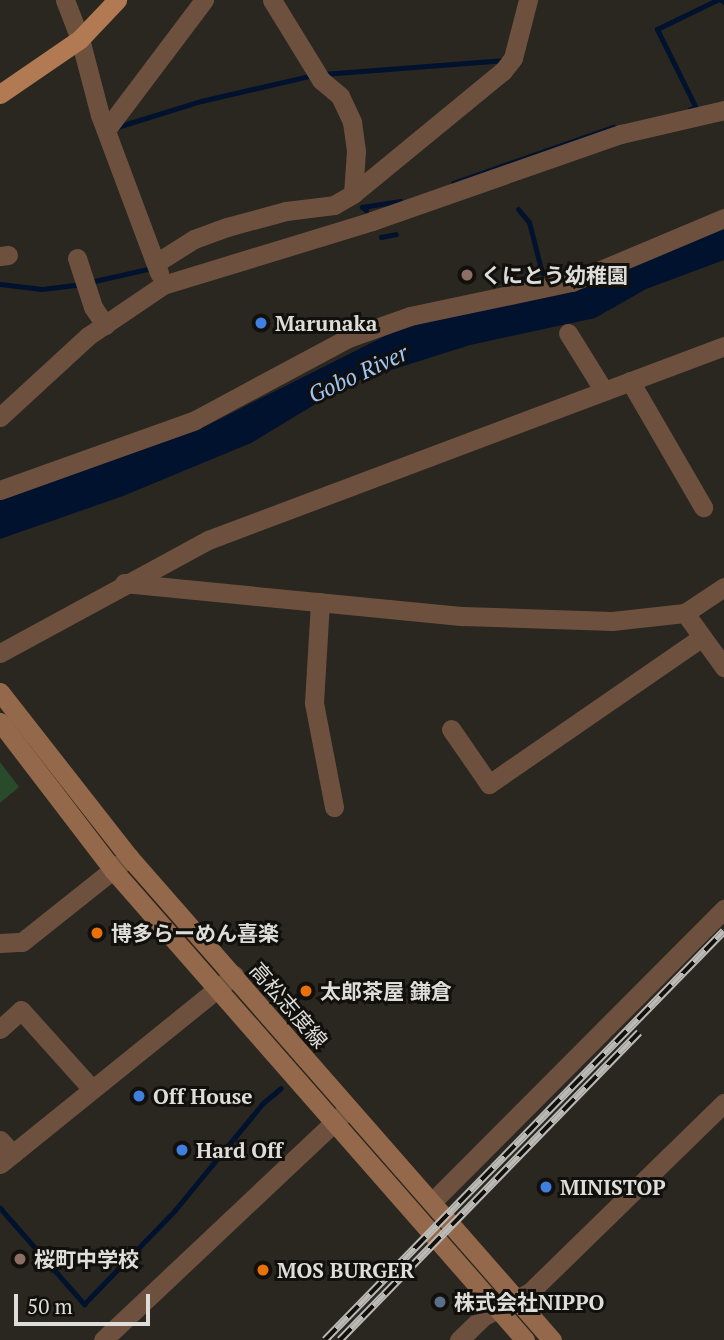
<!DOCTYPE html>
<html>
<head>
<meta charset="utf-8">
<style>
  body { margin:0 }
  #map { position:relative; width:724px; height:1340px; overflow:hidden; background:#2a2620; font-family:"PT Serif","Noto Sans JP",serif }
  div>[style] { position:absolute }
  [style*='--x'] { left:calc(var(--x)*1px); top:calc(var(--y)*1px); width:calc(var(--w)*1px); rotate:calc(var(--a)*1deg) }
  .green>* { inset:0; background:#2a4a2c }
  .water>* { inset:0; background:#00122d }
  .stream>* { height:5px; margin:-2.5px; padding:0 2.5px; transform-origin:2.5px; border-radius:2.5px; background:#00122d }
  .minor>* { height:19px; margin:-9.5px; padding:0 9.5px; transform-origin:9.5px; border-radius:9.5px; background:#6d513e }
  .tertiary>* { height:19px; margin:-9.5px; padding:0 9.5px; transform-origin:9.5px; border-radius:9.5px; background:#6d513e }
  .secondary>* { height:19px; margin:-9.5px; padding:0 9.5px; transform-origin:9.5px; border-radius:9.5px; background:#94684a }
  .primary>* { height:19px; margin:-9.5px; padding:0 9.5px; transform-origin:9.5px; border-radius:9.5px; background:#b27a52 }
  .rail>* { height:8px; margin-top:-4px; transform-origin:0; background:repeating-linear-gradient(90deg,#11100d 0 16px,#bcbab6 0 32px); box-sizing:border-box; border-block:2px solid #bcbab6 }
  .dots>* { width:19px; height:19px; translate:-50% -50%; box-sizing:border-box; border:4px solid #11100d; border-radius:50% }
  span { translate:-50% -50%; white-space:nowrap; text-align:center; line-height:1.15; -webkit-text-stroke:6px #11100d; paint-order:stroke }
  .poi-label { font-size:21px; color:#dfddd9; font-weight:700 }
  .left { translate:0 -50%; text-align:left }
  .street-label { font-size:21px; color:#dfddd9 }
  .water-label { font-size:23px; color:#9ec5f6; font-style:italic }
  .scale { position:absolute; left:14px; top:1294px; width:136px; height:32px; box-sizing:border-box; border:4px solid #dfddd9; border-top:0; padding-left:9px; font-size:21px; line-height:24px; white-space:nowrap; color:#dfddd9; -webkit-text-stroke:5px #11100d; paint-order:stroke }
</style>
</head>
<body>
<div id="map">
  <div class="green">
    <i style="clip-path:polygon(0 762px,19px 787px,0 803px)"></i>
  </div>
  <div class="water">
    <i style="clip-path:polygon(724px 221px,724px 260px,646px 289px,595px 318px,470px 345px,350px 383px,251px 443px,123px 496px,0 539px,0 500px,10px 495px,196px 431px,393px 332px)"></i>
  </div>
  <div class="stream">
    <i style="--x:721;--y:0;--w:4;--a:34"></i>
    <i style="--x:323;--y:74;--w:183;--a:-4.4"></i>
    <i style="--x:690;--y:109;--w:6;--a:-9"></i>
    <i style="--x:696;--y:108;--w:88;--a:-116.3"></i>
    <i style="--x:657;--y:29;--w:67;--a:-25.8"></i>
    <i style="--x:117;--y:127;--w:88;--a:-17.2"></i>
    <i style="--x:201;--y:101;--w:116;--a:-13"></i>
    <i style="--x:453;--y:183;--w:170;--a:-19.3"></i>
    <i style="--x:518;--y:209;--w:17;--a:50"></i>
    <i style="--x:529;--y:222;--w:53;--a:75.7"></i>
    <i style="--x:366;--y:210;--w:5;--a:-143"></i>
    <i style="--x:362;--y:207;--w:39;--a:-9"></i>
    <i style="--x:381;--y:237;--w:15;--a:-11"></i>
    <i style="--x:90;--y:282;--w:64;--a:-12.7"></i>
    <i style="--x:0;--y:284;--w:42;--a:6.8"></i>
    <i style="--x:42;--y:289;--w:39;--a:-7"></i>
    <i style="--x:0;--y:1208;--w:128;--a:48.8"></i>
    <i style="--x:84;--y:1304;--w:131;--a:-45.9"></i>
    <i style="--x:175;--y:1210;--w:139;--a:-50.6"></i>
    <i style="--x:263;--y:1103;--w:23;--a:-40"></i>
  </div>
  <div class="minor">
    <i style="--x:272;--y:0;--w:94;--a:58.5"></i>
    <i style="--x:321;--y:80;--w:25;--a:40"></i>
    <i style="--x:340;--y:96;--w:29;--a:65"></i>
    <i style="--x:352;--y:122;--w:29;--a:82"></i>
    <i style="--x:356;--y:151;--w:43;--a:94"></i>
    <i style="--x:80;--y:39;--w:79;--a:75.3"></i>
    <i style="--x:100;--y:115;--w:169;--a:69.5"></i>
    <i style="--x:106;--y:130;--w:163;--a:-53"></i>
    <i style="--x:0;--y:256;--w:8;--a:-7"></i>
    <i style="--x:77;--y:258;--w:52;--a:71.9"></i>
    <i style="--x:93;--y:307;--w:22;--a:56"></i>
    <i style="--x:156;--y:263;--w:45;--a:-32.3"></i>
    <i style="--x:194;--y:239;--w:35;--a:-20"></i>
    <i style="--x:227;--y:227;--w:61;--a:-15.2"></i>
    <i style="--x:286;--y:211;--w:48;--a:-7.1"></i>
    <i style="--x:334;--y:205;--w:22;--a:-30"></i>
    <i style="--x:353;--y:194;--w:194;--a:-39.4"></i>
    <i style="--x:503;--y:71;--w:16;--a:-52"></i>
    <i style="--x:513;--y:58;--w:60;--a:-75.5"></i>
    <i style="--x:568;--y:333;--w:68;--a:58.2"></i>
    <i style="--x:630;--y:381;--w:146;--a:59.9"></i>
    <i style="--x:0;--y:417;--w:120;--a:-42.6"></i>
    <i style="--x:88;--y:336;--w:91;--a:-34.2"></i>
    <i style="--x:163;--y:285;--w:219;--a:-17"></i>
    <i style="--x:372;--y:221;--w:264;--a:-19.3"></i>
    <i style="--x:621;--y:134;--w:106;--a:-13.1"></i>
    <i style="--x:0;--y:490;--w:207;--a:-19.7"></i>
    <i style="--x:195;--y:420;--w:174;--a:-28.2"></i>
    <i style="--x:348;--y:338;--w:66;--a:-19.5"></i>
    <i style="--x:410;--y:316;--w:166;--a:-11.9"></i>
    <i style="--x:572;--y:282;--w:165;--a:-22.8"></i>
    <i style="--x:124;--y:583;--w:341;--a:5.6"></i>
    <i style="--x:463;--y:616;--w:149;--a:1.9"></i>
    <i style="--x:612;--y:621;--w:73;--a:-6.3"></i>
    <i style="--x:685;--y:613;--w:67;--a:54.2"></i>
    <i style="--x:320;--y:602;--w:101;--a:93.4"></i>
    <i style="--x:314;--y:703;--w:106;--a:79.1"></i>
    <i style="--x:685;--y:613;--w:47;--a:-33.7"></i>
    <i style="--x:451;--y:729;--w:67;--a:55.4"></i>
    <i style="--x:489;--y:784;--w:257;--a:-34.6"></i>
    <i style="--x:0;--y:943;--w:22;--a:-3"></i>
    <i style="--x:22;--y:942;--w:137;--a:-38.5"></i>
    <i style="--x:0;--y:1029;--w:28;--a:-42"></i>
    <i style="--x:21;--y:1010;--w:106;--a:48.1"></i>
    <i style="--x:0;--y:1140;--w:19;--a:47"></i>
    <i style="--x:0;--y:1164;--w:301;--a:-38.9"></i>
    <i style="--x:432;--y:1202;--w:414;--a:-45.1"></i>
    <i style="--x:459;--y:1340;--w:35;--a:-44"></i>
    <i style="--x:484;--y:1316;--w:52;--a:-27.6"></i>
    <i style="--x:530;--y:1292;--w:271;--a:-44.3"></i>
  </div>
  <div class="tertiary">
    <i style="--x:65;--y:0;--w:42;--a:69"></i>
    <i style="--x:0;--y:653;--w:237;--a:-28.5"></i>
    <i style="--x:208;--y:540;--w:551;--a:-20.6"></i>
    <i style="--x:103;--y:1340;--w:331;--a:-43.3"></i>
  </div>
  <div class="secondary">
    <i style="--x:0;--y:692;--w:209;--a:52"></i>
    <i style="--x:129;--y:857;--w:642;--a:48.79"></i>
    <i style="--x:0;--y:722;--w:186;--a:52.6"></i>
    <i style="--x:113;--y:870;--w:625;--a:48.76"></i>
  </div>
  <div class="primary">
    <i style="--x:0;--y:94;--w:97;--a:-34.5"></i>
    <i style="--x:80;--y:39;--w:54;--a:-46.5"></i>
  </div>
  <div class="rail">
    <i style="--x:325;--y:1340;--w:571;--a:-45.71"></i>
    <i style="--x:340;--y:1340;--w:429;--a:-45.8"></i>
  </div>
  <div class="dots">
    <i style="left:467px;top:275px;background:#8d6e63"></i>
    <i style="left:261px;top:323px;background:#3f7fe0"></i>
    <i style="left:97px;top:933px;background:#e8710a"></i>
    <i style="left:306px;top:991px;background:#e8710a"></i>
    <i style="left:139px;top:1096px;background:#3f7fe0"></i>
    <i style="left:182px;top:1150px;background:#3f7fe0"></i>
    <i style="left:546px;top:1187px;background:#3f7fe0"></i>
    <i style="left:20px;top:1259px;background:#8d6e63"></i>
    <i style="left:263px;top:1270px;background:#e8710a"></i>
    <i style="left:440px;top:1302px;background:#5c6f8a"></i>
  </div>
  <div class="poi-label">
    <span class="left" style="left:481px;top:275px">くにとう幼稚園</span>
    <span class="left" style="left:275px;top:323px">Marunaka</span>
    <span class="left" style="left:111px;top:933px">博多らーめん喜楽</span>
    <span class="left" style="left:320px;top:991px">太郎茶屋 鎌倉</span>
    <span class="left" style="left:153px;top:1096px">Off House</span>
    <span class="left" style="left:196px;top:1150px">Hard Off</span>
    <span class="left" style="left:560px;top:1187px">MINISTOP</span>
    <span class="left" style="left:34px;top:1259px">桜町中学校</span>
    <span class="left" style="left:277px;top:1270px">MOS BURGER</span>
    <span class="left" style="left:454px;top:1302px">株式会社NIPPO</span>
  </div>
  <div class="street-label">
    <span style="left:289px;top:1005px;rotate:49deg">高松志度線</span>
  </div>
  <div class="water-label">
    <span style="left:358px;top:374px;rotate:-25deg">Gobo River</span>
  </div>
  <div class="scale">50 m</div>
</div>
</body>
</html>
